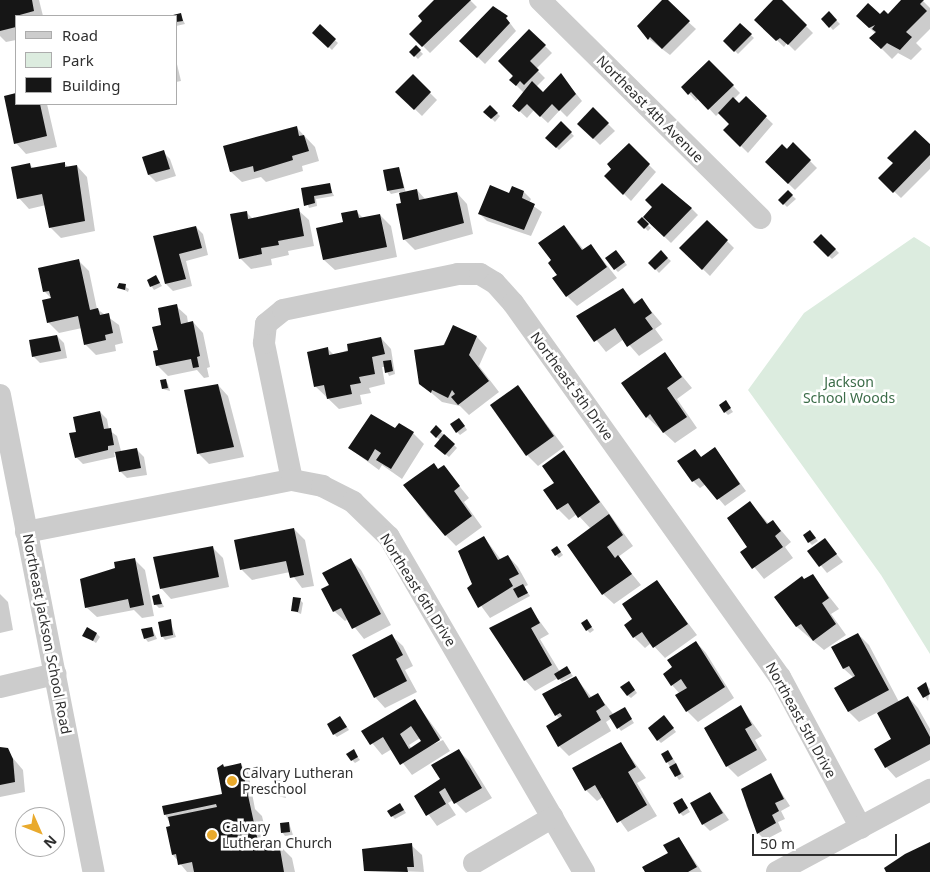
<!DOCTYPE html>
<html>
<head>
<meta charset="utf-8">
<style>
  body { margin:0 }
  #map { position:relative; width:930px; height:872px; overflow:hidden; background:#fff; font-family:"Noto Sans",sans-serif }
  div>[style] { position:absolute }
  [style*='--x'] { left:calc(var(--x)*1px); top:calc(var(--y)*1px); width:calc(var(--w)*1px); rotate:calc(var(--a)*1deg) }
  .green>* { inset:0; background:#dcecdf }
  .shadow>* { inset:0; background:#0003 }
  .building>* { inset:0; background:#161616 }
  .minor>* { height:22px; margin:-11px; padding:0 11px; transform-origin:11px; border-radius:11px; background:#ccc }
  .dots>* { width:14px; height:14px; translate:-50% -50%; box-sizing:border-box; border:2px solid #fff; border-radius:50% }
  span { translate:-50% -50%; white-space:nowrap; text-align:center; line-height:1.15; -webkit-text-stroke:5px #fff; paint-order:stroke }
  .street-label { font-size:14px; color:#2f2f2f }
  .park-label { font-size:14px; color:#3b6c48 }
  .poi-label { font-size:14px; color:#2f2f2f }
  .left { translate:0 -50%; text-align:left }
  .legend { position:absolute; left:15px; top:15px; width:162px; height:90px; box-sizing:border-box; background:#fff; border:1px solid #acacac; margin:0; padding:6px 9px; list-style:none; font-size:15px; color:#2f2f2f }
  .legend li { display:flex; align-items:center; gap:10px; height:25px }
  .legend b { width:25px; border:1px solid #acacac }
  .north { position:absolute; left:15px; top:807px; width:50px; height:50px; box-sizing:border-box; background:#fff; border:1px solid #acacac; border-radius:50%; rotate:134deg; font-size:14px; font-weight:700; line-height:20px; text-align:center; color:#2f2f2f }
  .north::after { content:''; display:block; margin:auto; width:18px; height:22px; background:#e9aa2d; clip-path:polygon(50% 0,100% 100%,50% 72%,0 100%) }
  .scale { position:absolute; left:752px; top:834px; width:145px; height:22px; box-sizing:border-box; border:2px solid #2f2f2f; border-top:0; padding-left:6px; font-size:15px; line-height:18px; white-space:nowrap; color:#2f2f2f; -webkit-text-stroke:4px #fff; paint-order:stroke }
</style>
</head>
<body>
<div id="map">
  <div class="green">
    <i style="clip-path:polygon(914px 237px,930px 247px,930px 654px,881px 575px,748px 390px,804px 313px)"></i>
  </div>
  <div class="shadow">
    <i style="clip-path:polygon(0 0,39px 0,43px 16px,16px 16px,16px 40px,6px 42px,0 36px)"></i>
    <i style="clip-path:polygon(437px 0,470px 0,477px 7px,430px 53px,411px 34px,424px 21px)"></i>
    <i style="clip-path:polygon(664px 0,696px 29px,670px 55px,649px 39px)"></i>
    <i style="clip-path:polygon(775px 0,780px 0,813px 33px,795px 51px,787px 43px,784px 47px,756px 20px)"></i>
    <i style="clip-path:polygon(902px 0,922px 0,930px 8px,930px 29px,916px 43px,922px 49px,911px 60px,898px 53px,892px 59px,871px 38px,876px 34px,857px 16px,888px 15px)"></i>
    <i style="clip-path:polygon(500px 10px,516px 31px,485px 64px,461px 41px)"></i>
    <i style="clip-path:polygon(829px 13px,840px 24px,833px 30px,823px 19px)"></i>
    <i style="clip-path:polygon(180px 14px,185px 24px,176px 26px,176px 16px,172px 16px)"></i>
    <i style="clip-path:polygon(740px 25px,754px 38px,738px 54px,725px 41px)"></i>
    <i style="clip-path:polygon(320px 26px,338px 43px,332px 50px,314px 33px)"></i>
    <i style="clip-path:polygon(529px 30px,552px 53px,536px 69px,545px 78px,536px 87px,543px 93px,561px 75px,582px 101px,567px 117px,560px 110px,548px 123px,534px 110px,527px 118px,514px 106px,524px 93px,511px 80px)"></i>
    <i style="clip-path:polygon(416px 47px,423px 54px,418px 59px,411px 52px)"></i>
    <i style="clip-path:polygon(176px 60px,181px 81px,176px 82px)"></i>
    <i style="clip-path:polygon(709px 61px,740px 93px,734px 99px,739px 104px,746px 98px,773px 124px,748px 153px,725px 130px,731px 124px,719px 113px,716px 116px,699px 98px,696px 101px,683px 87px)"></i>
    <i style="clip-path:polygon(413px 76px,437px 100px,422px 116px,397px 92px)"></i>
    <i style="clip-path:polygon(16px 95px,16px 104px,47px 104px,57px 147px,26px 154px,16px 143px,5px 97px)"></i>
    <i style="clip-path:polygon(490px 107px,500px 116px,495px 122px,485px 112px)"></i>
    <i style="clip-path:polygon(593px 109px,615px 131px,600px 145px,579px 124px)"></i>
    <i style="clip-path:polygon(561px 123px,574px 136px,559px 150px,547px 138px)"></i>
    <i style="clip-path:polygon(296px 127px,315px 147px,319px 161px,302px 166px,303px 171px,266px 182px,261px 177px,242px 182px,231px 172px,224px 147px)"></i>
    <i style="clip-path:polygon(793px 144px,817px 168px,795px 190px,766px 162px)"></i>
    <i style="clip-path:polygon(629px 145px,656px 172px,631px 201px,606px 176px)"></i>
    <i style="clip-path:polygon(930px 146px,930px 169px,901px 198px,880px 178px)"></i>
    <i style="clip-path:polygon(163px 152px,170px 159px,176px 176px,156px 182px,149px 175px,144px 158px)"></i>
    <i style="clip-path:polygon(64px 163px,69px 168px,77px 166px,87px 177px,95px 231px,61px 238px,50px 227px,46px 205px,29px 209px,19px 198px,30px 165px,34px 169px)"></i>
    <i style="clip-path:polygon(399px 168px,406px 193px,417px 190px,426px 200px,457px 193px,467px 204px,473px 234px,415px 250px,404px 239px,400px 192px,391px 194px,388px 190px)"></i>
    <i style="clip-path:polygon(329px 184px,334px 196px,316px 199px,317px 206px,309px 208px,302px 189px)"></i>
    <i style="clip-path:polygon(524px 192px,531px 199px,529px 203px,542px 212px,531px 236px,487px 221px,480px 214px,510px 195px)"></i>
    <i style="clip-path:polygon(788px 192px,796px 199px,787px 207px,780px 200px)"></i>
    <i style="clip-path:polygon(654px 207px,691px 208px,698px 215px,671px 243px,644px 217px)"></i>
    <i style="clip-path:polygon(298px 210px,309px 220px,314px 246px,288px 251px,289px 255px,271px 259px,272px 265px,251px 269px,240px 258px,246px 212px,253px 219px)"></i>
    <i style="clip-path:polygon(356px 211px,364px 219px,380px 215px,391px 226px,397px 257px,335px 270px,324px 260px,344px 223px)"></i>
    <i style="clip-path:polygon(642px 219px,651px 228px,648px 231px,639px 222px)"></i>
    <i style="clip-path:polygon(707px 221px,734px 248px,710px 276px,681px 248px)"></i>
    <i style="clip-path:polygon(564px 226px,584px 250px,591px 245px,617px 278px,577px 306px,567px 296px,553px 261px)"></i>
    <i style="clip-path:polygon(196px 227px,203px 234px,208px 255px,186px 261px,192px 286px,173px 291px,166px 284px,155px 237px)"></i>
    <i style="clip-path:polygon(821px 235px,839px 253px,832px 259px,814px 242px)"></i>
    <i style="clip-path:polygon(661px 252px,671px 261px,659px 273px,650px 263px)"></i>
    <i style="clip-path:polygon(619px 255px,627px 265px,618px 272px,615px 269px)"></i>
    <i style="clip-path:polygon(78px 260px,89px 271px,97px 309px,119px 325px,123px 343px,115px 345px,116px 351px,96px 355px,85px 344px,82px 328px,59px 333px,48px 322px,52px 299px,44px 291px)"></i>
    <i style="clip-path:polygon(156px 277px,162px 286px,154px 290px,148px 281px)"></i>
    <i style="clip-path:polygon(120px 284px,129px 289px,128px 292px,119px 287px)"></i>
    <i style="clip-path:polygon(623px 289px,636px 304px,642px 300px,662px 324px,655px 329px,663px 340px,639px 356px,624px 339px,606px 352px,578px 317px)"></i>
    <i style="clip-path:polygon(176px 306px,187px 316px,188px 323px,193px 322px,203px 333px,210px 367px,207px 368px,209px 377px,204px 378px,197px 370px,168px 376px,157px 365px,159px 351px)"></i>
    <i style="clip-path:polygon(454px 327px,477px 337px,487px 348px,479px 366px,499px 392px,469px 415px,460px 406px,442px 402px,420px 383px)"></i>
    <i style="clip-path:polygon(57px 336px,64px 343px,67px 358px,40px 363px,33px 356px)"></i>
    <i style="clip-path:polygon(381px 338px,391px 349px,395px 374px,389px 376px,385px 367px,382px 367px,385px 384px,369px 388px,371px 393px,360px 395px,362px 404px,339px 409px,315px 386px,328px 349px,334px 355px)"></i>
    <i style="clip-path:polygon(664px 354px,692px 388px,677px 399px,697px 428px,675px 443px,647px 417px)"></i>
    <i style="clip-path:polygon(165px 380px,168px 384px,170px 391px,163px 389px)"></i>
    <i style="clip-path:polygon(218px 385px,228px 396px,244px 457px,209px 464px,198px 453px)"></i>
    <i style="clip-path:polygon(518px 387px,564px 447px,538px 466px,527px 455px)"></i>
    <i style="clip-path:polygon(728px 405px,733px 412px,728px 415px,725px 412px)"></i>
    <i style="clip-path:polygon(100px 412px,107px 419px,109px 430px,117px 436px,121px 451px,114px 453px,115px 457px,83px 464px,76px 457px,77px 433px)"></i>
    <i style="clip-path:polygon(462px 422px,467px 430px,460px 435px,457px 432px)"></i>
    <i style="clip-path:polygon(436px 427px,457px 448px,449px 457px,439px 449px,441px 441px,431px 432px)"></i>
    <i style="clip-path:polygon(396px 430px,413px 433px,424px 444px,402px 479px,382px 465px,379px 470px,349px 448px)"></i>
    <i style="clip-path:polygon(715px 449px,746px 491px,725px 506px,706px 484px,700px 488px,693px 481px,695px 450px,702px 458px)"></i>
    <i style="clip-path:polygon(137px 450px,144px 457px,147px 475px,127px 478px,120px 471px)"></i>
    <i style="clip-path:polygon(564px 452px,633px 546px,618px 557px,641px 585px,614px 604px,603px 594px,591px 529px,577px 514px,569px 520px,558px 509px)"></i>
    <i style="clip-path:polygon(444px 467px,469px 498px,464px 502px,482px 527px,456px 546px,428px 517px,405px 485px)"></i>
    <i style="clip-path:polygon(750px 503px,769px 524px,773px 521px,791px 542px,785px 547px,793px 558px,764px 579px,742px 552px,749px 548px)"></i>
    <i style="clip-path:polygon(294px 529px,305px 540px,314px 586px,302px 588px,290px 572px,252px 580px,242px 570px)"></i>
    <i style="clip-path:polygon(813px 535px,818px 541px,812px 545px,809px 542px)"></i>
    <i style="clip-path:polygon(484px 537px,501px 560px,508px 556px,518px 567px,528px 585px,524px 587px,530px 596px,490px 618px,468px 588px,474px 584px)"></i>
    <i style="clip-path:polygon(825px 540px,843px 562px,827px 573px,809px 551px)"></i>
    <i style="clip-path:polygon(212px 547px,223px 558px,229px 587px,171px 599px,161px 588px)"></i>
    <i style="clip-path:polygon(557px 547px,563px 555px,559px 558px,556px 555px)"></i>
    <i style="clip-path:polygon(134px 559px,145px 570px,154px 616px,142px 618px,134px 610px,97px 617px,86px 607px)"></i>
    <i style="clip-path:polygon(351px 560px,361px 570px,391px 625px,364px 639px,348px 619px,345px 621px,334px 611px,331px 586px)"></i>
    <i style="clip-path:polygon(812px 575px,839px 609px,831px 614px,846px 635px,824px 650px,797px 627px,776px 597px)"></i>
    <i style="clip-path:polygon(657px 582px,697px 635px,665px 658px,651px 643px,645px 648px,634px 637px,634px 619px)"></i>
    <i style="clip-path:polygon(0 594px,8px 602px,13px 630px,0 633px)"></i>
    <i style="clip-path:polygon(159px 596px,164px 607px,159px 608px,156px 605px)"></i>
    <i style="clip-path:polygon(300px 600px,303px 603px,301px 614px,292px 610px)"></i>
    <i style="clip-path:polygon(530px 608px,549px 634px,540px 639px,560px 672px,567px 668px,573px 676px,562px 682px,558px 678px,535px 691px,525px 680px)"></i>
    <i style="clip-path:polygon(170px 621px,176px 637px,165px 640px,162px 636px)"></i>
    <i style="clip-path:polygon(587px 621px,594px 630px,590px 633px,587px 630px)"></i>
    <i style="clip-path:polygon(152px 628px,157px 639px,148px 642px,145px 638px)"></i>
    <i style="clip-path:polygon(97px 634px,100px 637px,96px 643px,84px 635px)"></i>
    <i style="clip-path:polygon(858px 634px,869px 645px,899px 702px,908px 697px,918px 708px,930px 729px,930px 760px,896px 778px,886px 767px,893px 740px,878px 712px,859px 722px,849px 712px,854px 678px,844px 669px,833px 648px)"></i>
    <i style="clip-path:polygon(392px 636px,403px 646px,413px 666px,405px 670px,417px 692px,385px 708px,375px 697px)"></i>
    <i style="clip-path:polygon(696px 642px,706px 653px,734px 698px,698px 722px,687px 711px,677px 696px,680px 694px,672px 685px,674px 668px)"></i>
    <i style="clip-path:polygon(576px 678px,592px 698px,598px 695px,614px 715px,627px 712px,634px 723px,621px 731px,612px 718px,606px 722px,611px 731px,569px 756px,559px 746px,560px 719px,556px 715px)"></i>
    <i style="clip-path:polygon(925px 684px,930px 689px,928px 701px,919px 688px)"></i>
    <i style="clip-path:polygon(632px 686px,637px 693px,631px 698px,627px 695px)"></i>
    <i style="clip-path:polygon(evenodd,414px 700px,442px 738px,427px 747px,443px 740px,450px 751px,412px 775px,392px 749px,382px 755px,363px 732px,414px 700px,420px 738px,423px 741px,412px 749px,409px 745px,420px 738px)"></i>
    <i style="clip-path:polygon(741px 707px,762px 736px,755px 740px,767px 760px,738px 777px,727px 766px,705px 728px)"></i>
    <i style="clip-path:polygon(340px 717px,349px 730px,337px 737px,334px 734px)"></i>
    <i style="clip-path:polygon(667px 720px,676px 732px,661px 743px,658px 740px)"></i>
    <i style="clip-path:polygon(621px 744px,646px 778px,637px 783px,657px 816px,628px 832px,603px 797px,597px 801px,586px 790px,573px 769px)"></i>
    <i style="clip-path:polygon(0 749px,6px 750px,23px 770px,25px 792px,0 797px)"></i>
    <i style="clip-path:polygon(353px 751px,360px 760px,355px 763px,352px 760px)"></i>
    <i style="clip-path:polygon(459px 751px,469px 761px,492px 798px,466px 813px,453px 800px,448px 803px,456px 815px,437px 826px,415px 796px,441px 779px)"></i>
    <i style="clip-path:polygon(671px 755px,684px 777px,679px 780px,667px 762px)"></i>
    <i style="clip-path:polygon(241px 765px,248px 772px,255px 809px,262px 816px,269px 846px,278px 844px,292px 858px,295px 872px,187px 872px,173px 855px,167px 828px,172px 827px,165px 814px,223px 795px,223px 766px)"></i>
    <i style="clip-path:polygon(261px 768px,265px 777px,255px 779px,252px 775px)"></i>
    <i style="clip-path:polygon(770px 775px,790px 806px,781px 811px,785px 819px,778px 822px,782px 831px,765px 840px,758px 833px,746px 805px)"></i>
    <i style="clip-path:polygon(280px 779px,283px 782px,286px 798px,278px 796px)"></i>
    <i style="clip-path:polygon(710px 793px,729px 820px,710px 831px,703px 824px)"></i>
    <i style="clip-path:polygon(684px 802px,690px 812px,683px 816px,680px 813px)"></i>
    <i style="clip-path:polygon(403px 808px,406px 813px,395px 819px,392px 816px)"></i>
    <i style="clip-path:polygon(289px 823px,293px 835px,285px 836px,282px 832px)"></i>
    <i style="clip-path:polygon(679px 838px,702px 872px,646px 872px,670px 854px)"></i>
    <i style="clip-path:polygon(411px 845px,422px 855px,424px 872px,365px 870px)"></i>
  </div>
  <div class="building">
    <i style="clip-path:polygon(0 0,32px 0,34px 11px,16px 16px,16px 27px,0 31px)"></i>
    <i style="clip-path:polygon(434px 0,471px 0,422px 47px,409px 34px,422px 21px,418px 16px)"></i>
    <i style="clip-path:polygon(662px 0,668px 0,690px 21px,662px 49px,650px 37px,648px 40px,637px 26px)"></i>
    <i style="clip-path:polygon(773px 0,782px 0,807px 25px,788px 45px,780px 38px,776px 41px,754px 20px)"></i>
    <i style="clip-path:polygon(901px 0,924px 0,920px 4px,927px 11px,906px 32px,912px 37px,900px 50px,887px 43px,881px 49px,869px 38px,876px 32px,872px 29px,875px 25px,869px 28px,856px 16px,868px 3px,880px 14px,884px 10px,888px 14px)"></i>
    <i style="clip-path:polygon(493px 6px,508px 16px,506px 18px,510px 23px,477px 58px,459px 41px)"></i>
    <i style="clip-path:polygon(829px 11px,837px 20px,829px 28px,821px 19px)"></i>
    <i style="clip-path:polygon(181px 13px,183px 21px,176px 22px,176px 16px,169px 16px)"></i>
    <i style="clip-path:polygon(740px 23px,752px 34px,734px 52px,723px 41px)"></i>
    <i style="clip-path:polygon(320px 24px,336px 39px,328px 48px,312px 33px)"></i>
    <i style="clip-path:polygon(529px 29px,546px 45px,530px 61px,539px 70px,524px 85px,520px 81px,516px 86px,509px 80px,513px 76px,498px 61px)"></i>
    <i style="clip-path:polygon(416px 45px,421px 50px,414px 57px,409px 52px)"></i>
    <i style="clip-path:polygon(709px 60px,734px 85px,708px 110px,691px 92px,688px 95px,681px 87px)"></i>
    <i style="clip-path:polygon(561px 73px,576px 94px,559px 111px,552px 104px,540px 117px,527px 104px,519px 112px,512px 106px,532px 81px,543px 92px)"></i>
    <i style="clip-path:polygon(413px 74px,431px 92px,414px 110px,395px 92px)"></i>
    <i style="clip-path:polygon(16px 93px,16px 104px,40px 104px,47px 136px,14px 144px,4px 96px)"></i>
    <i style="clip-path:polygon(746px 96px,767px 116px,740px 147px,723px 130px,729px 124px,718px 113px,733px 97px,739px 103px)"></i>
    <i style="clip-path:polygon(490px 105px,498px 113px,491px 119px,483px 112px)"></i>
    <i style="clip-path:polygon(593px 107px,609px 123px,593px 139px,577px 124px)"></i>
    <i style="clip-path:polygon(561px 121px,572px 132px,556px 148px,545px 138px)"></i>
    <i style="clip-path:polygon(297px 126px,299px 136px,304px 135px,309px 151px,292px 156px,293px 160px,254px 172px,253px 166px,230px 172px,223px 146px)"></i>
    <i style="clip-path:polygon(915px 130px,930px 144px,930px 155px,893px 193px,878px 178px,893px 163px,887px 158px)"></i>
    <i style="clip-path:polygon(793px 142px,811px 160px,788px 184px,765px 162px,782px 144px,787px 149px)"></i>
    <i style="clip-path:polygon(629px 143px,650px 164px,623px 195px,604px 176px,611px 169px,607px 164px)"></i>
    <i style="clip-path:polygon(164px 150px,170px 169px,148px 175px,142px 157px)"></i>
    <i style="clip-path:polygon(65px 162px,65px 167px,77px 165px,85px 221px,49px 228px,42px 194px,17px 199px,11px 167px,30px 163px,31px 168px)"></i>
    <i style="clip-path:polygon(399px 167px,404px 188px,387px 191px,383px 170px)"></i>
    <i style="clip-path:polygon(330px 183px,332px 193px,314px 196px,315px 203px,304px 206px,301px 188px)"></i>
    <i style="clip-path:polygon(662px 183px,692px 208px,664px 237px,643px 217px,652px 207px,645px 200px)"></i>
    <i style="clip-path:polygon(490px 185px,509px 193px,512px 186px,524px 191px,522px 198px,535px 204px,524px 230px,478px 214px)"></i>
    <i style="clip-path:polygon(417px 189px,419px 200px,457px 192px,464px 223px,403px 240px,396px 204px,401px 203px,399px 193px)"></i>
    <i style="clip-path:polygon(788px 190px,793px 195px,783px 205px,778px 200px)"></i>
    <i style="clip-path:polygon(299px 208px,304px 236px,278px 241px,279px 245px,261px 248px,262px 254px,239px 259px,230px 214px,247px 211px,248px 219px)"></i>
    <i style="clip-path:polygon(357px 210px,359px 218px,380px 214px,387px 247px,323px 260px,316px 228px,343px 222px,341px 213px)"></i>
    <i style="clip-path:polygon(642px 217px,649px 224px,644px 229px,637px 222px)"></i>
    <i style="clip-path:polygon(707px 220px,728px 240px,702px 270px,679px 248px)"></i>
    <i style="clip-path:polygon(564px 225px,582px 250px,591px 244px,607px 267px,566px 297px,552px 278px,557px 275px,548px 263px,551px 260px,538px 243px)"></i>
    <i style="clip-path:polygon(196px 226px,202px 248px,179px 254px,186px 279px,165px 284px,153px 236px)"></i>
    <i style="clip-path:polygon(821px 234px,836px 249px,828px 257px,813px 242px)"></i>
    <i style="clip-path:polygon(616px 250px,625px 262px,614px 270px,605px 258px)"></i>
    <i style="clip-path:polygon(661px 250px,668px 258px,655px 270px,648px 263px)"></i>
    <i style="clip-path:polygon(79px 259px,90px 310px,98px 308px,100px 315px,109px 313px,113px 333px,105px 335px,106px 340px,84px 345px,78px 316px,47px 323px,42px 300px,51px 298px,49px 291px,43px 292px,38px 268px)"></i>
    <i style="clip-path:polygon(156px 275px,160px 283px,150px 287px,147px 280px)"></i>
    <i style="clip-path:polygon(119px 283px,126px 284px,125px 290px,117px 288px)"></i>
    <i style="clip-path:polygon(623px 288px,634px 304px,642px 298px,652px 313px,645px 318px,653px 329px,627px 347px,615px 328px,594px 342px,576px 316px)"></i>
    <i style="clip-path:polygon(177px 304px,181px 324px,193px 321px,200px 356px,197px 357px,199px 367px,193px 368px,191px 359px,156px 366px,153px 351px,158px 350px,152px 327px,161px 325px,158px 308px)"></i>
    <i style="clip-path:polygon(453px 325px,477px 336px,469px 355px,489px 381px,458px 405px,451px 397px,455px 394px,452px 390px,448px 398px,432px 390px,431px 393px,419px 384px,414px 350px,444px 345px)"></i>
    <i style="clip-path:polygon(57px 335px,61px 351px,32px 357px,29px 340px)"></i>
    <i style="clip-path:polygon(381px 337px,385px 354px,372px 357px,375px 374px,359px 377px,361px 383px,350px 385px,352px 394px,327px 399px,324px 385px,314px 387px,307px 352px,328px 347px,329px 355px,348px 351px,347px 344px)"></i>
    <i style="clip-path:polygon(665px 352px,682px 377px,667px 388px,687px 417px,663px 433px,650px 414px,646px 418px,621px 383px)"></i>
    <i style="clip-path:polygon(391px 360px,393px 371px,385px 373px,383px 361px)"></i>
    <i style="clip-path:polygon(166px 379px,168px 388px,162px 389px,160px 380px)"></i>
    <i style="clip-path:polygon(218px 384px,234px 447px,197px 454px,184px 390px)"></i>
    <i style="clip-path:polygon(518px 385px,554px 436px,526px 456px,490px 405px)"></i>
    <i style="clip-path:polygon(726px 400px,731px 408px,724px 413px,719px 405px)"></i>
    <i style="clip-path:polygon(100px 411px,104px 429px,111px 428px,114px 445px,108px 446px,108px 450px,75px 458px,69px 433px,76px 432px,73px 417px)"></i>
    <i style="clip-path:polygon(371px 414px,395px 428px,399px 423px,414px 432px,391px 469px,376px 460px,381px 453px,375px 449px,368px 461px,348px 448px)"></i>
    <i style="clip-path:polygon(459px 418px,465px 426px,456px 433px,450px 424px)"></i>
    <i style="clip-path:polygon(436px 425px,442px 431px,436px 438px,430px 432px)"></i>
    <i style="clip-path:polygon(444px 434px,455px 444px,445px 455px,434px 446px)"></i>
    <i style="clip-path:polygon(715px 447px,740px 484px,717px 500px,699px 478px,692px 482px,677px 461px,695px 449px,701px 457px)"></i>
    <i style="clip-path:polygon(137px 448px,141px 468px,119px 472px,115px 452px)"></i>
    <i style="clip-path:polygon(564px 450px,600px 502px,578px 518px,568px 503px,557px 510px,543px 490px,554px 483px,542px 466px)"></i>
    <i style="clip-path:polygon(434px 463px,438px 469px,444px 465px,460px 486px,454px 491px,472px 516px,445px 536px,403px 485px)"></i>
    <i style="clip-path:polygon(750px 501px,767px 524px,773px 520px,781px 531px,775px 536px,783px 547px,752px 569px,740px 552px,747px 547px,727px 518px)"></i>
    <i style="clip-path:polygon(609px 514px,623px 535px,607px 547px,615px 558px,618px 555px,632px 574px,602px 595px,567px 545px)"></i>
    <i style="clip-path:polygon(294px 528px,304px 575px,290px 578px,286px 561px,240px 570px,234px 540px)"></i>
    <i style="clip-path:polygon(810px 530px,816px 538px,808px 543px,803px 535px)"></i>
    <i style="clip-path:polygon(484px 536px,498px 560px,508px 555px,519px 574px,509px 579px,513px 586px,478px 608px,467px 588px,472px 584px,458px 551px)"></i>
    <i style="clip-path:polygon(825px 538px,837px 554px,819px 567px,807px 551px)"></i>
    <i style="clip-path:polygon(213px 546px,219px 577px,160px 589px,153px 557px)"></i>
    <i style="clip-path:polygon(557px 546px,561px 552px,555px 556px,551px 550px)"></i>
    <i style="clip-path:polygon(135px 558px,144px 605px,130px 608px,128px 599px,85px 608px,80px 579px,115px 568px,114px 562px)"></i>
    <i style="clip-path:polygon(351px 558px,381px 614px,352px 629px,341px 608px,333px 612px,321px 589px,329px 585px,322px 573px)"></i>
    <i style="clip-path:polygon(813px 574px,829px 598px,822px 603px,836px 624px,813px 641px,801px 624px,796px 627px,774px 597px,802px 576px,804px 579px)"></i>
    <i style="clip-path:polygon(657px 580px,688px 624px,653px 648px,642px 632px,633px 638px,624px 625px,632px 619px,622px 604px)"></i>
    <i style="clip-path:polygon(523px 584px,528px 593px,518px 598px,513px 589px)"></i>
    <i style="clip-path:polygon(159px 594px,162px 604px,154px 605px,152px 596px)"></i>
    <i style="clip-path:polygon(293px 597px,301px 598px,298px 612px,291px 611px)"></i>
    <i style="clip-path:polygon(531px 607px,540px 623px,531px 628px,552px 665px,524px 681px,489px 628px)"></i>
    <i style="clip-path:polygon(171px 619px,173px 635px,161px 637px,158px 622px)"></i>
    <i style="clip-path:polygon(587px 619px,592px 627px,586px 631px,581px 623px)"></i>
    <i style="clip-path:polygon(87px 627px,97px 633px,93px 641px,82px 636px)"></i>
    <i style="clip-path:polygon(152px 627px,154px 636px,144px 639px,141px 629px)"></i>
    <i style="clip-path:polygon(858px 633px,889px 690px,848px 712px,834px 688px,855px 676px,849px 666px,843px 669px,831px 647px)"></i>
    <i style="clip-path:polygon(392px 634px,403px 655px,396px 659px,407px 681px,374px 698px,352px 655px)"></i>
    <i style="clip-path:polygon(696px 641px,725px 687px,686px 712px,675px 695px,687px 688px,681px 679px,671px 686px,663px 674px,672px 667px,667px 660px)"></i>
    <i style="clip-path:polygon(567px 666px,571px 673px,558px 680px,554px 674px)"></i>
    <i style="clip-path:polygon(576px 676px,589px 698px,598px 693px,605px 705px,596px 711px,601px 720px,558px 747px,546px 726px,562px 716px,560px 713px,555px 716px,542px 694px)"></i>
    <i style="clip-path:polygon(629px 681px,635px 690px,627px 696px,620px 687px)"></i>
    <i style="clip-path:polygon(926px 682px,930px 694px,923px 698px,917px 688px)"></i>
    <i style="clip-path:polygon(908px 696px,930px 737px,930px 744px,885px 768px,874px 749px,891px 739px,877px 713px)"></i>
    <i style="clip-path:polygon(evenodd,415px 699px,440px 740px,400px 765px,383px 737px,370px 745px,361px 731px,415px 699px,411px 726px,421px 741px,409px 749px,400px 734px,411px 726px)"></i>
    <i style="clip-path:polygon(741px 705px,752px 725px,745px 729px,757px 750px,726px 767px,704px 728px)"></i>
    <i style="clip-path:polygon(625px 707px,632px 719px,617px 729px,609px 716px)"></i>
    <i style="clip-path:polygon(664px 715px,674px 728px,657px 741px,648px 728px)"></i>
    <i style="clip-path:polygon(340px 716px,347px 727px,333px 735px,327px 724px)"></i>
    <i style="clip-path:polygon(621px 742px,636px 767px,628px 772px,647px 805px,617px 823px,595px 785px,585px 791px,572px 768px)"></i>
    <i style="clip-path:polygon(0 747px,8px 748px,13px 759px,15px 782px,0 785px)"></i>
    <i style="clip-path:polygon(354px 749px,358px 757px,351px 761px,346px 754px)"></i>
    <i style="clip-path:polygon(459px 749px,482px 788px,454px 804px,445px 788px,439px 792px,446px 804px,426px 816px,414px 796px,440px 779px,431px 765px)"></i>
    <i style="clip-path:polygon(668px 750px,673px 759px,666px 763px,661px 754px)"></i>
    <i style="clip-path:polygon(241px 763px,259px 846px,279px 843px,284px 872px,194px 872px,192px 862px,178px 865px,176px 854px,172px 855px,166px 827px,170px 826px,168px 817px,217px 807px,216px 804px,164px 815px,162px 806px,222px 794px,217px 768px,223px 764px,224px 767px)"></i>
    <i style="clip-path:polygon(676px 763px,681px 774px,675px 777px,669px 767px)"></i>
    <i style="clip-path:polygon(262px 766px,263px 774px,251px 776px,249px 768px)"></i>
    <i style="clip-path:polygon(771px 773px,784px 799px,775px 803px,779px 811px,772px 815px,776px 823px,757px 834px,741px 789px)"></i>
    <i style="clip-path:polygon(274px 778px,280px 778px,284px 795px,277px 796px)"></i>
    <i style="clip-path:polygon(710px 792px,723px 813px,702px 825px,690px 803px)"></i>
    <i style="clip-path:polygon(682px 798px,688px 808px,679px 814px,673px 803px)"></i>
    <i style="clip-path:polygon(400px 803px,404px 810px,391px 817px,387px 811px)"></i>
    <i style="clip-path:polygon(289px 822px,290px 832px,281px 833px,280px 823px)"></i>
    <i style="clip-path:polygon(679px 837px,697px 867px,688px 872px,645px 872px,642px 867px,668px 853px,663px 845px)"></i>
    <i style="clip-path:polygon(930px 842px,930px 872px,886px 872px,884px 868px,905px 854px)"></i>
    <i style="clip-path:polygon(412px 843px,414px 867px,407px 867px,408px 872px,364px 871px,362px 849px)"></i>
  </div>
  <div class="minor">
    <i style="--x:540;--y:0;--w:310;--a:44.7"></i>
    <i style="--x:0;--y:395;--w:486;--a:78.9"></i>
    <i style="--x:292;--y:480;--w:140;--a:-101.6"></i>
    <i style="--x:264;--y:343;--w:19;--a:-84"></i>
    <i style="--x:266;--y:324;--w:22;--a:-39"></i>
    <i style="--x:283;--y:310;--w:179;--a:-11.6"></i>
    <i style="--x:458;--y:274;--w:22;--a:0"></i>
    <i style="--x:480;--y:274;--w:17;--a:31"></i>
    <i style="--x:495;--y:283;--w:27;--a:48"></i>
    <i style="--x:513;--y:303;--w:460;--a:54.5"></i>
    <i style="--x:780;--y:677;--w:171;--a:61.8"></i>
    <i style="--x:26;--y:532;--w:271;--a:-11.1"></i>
    <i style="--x:292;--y:480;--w:31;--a:11"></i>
    <i style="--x:322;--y:486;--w:35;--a:27"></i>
    <i style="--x:353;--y:502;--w:50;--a:44.2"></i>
    <i style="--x:389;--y:537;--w:388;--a:59.8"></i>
    <i style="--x:0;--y:687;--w:57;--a:-13.3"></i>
    <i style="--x:474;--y:863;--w:91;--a:-30.2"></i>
    <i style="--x:777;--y:872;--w:174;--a:-28.2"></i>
  </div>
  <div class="dots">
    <i style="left:232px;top:781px;background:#e9aa2d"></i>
    <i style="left:212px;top:835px;background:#e9aa2d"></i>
  </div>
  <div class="street-label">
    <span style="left:650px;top:109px;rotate:45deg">Northeast 4th Avenue</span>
    <span style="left:572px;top:386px;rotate:54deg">Northeast 5th Drive</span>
    <span style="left:418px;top:590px;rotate:58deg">Northeast 6th Drive</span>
    <span style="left:47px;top:634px;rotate:79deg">Northeast Jackson School Road</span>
    <span style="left:801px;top:720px;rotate:61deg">Northeast 5th Drive</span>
  </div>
  <div class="park-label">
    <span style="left:849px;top:390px">Jackson<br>School Woods</span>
  </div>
  <div class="poi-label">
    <span class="left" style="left:242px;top:781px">Calvary Lutheran<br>Preschool</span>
    <span class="left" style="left:222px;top:835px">Calvary<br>Lutheran Church</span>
  </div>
  <ul class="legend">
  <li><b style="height:6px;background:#ccc"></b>Road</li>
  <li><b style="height:14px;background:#dcecdf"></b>Park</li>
  <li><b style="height:14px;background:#161616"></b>Building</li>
  </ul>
  <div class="north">N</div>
  <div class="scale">50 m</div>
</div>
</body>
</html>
